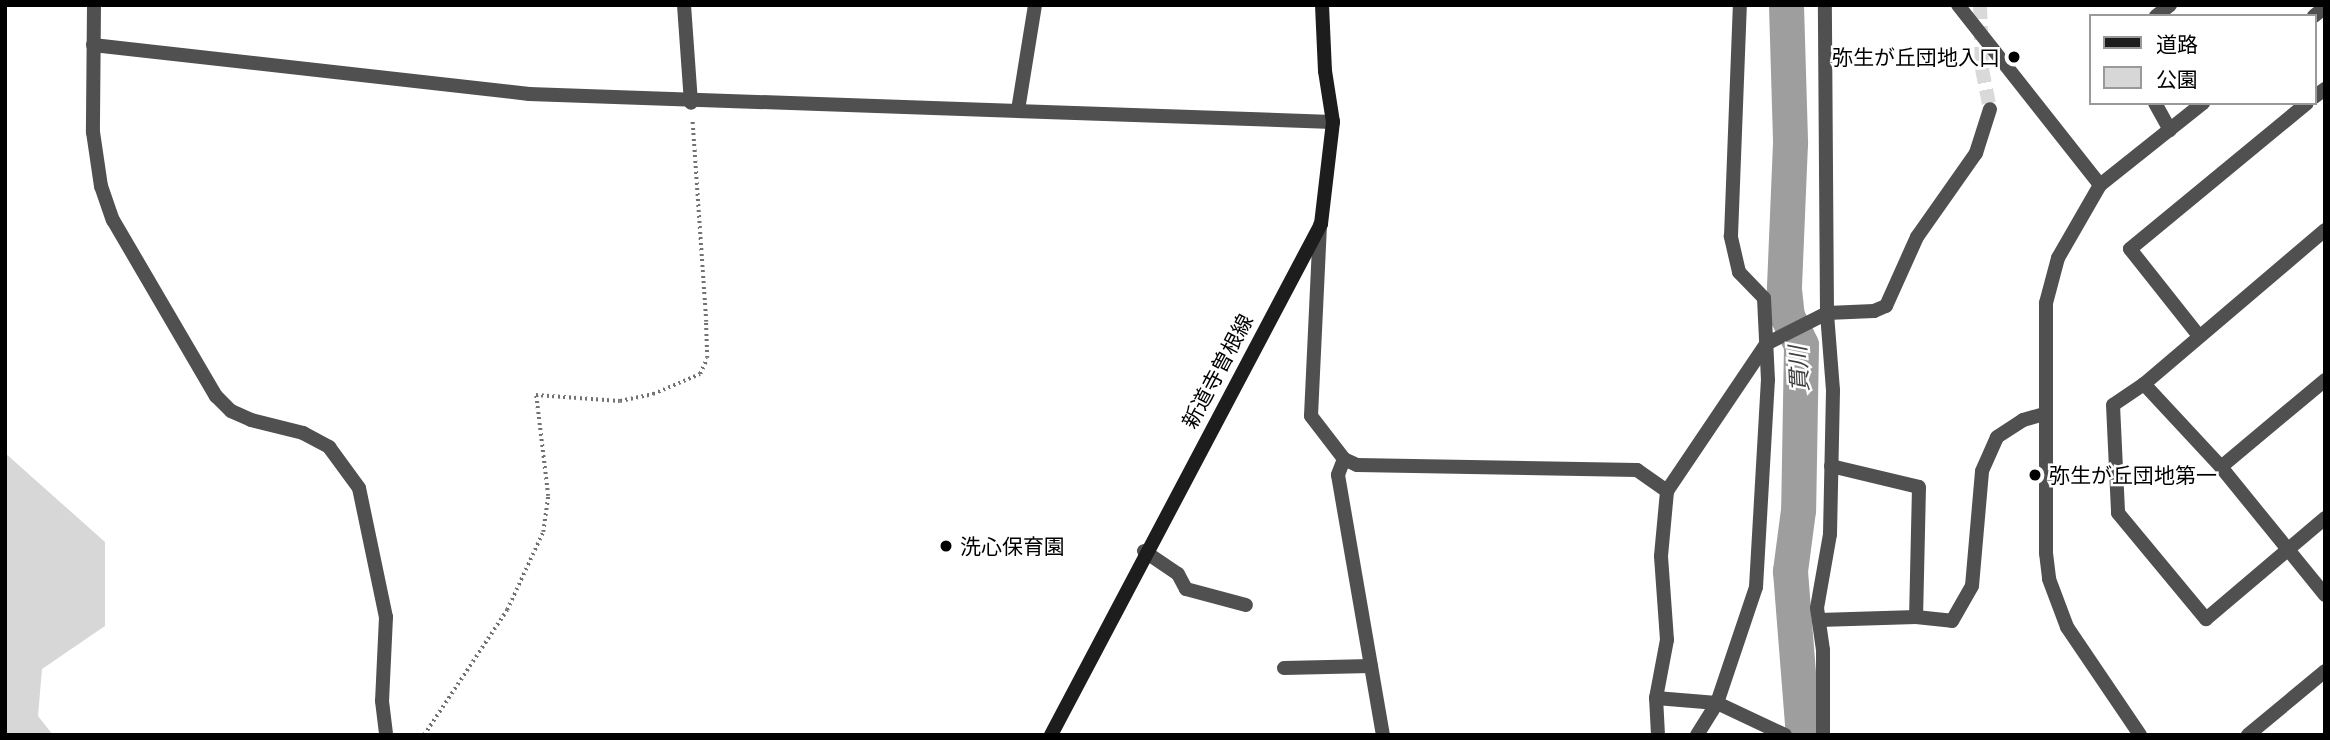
<!DOCTYPE html>
<html>
<head>
<meta charset="utf-8">
<style>
  body { margin:0 }
  #map { position:relative; width:2330px; height:740px; overflow:hidden; background:#fff; font-family:Manrope,"Noto Sans JP",sans-serif }
  div>[style] { position:absolute }
  [style*='--x'] { left:calc(var(--x)*1px); top:calc(var(--y)*1px); width:calc(var(--w)*1px); rotate:calc(var(--a)*1deg) }
  .green>* { inset:0; background:#d7d7d7 }
  .river>* { height:35px; margin:-17.5px; padding:0 17.5px; transform-origin:17.5px; border-radius:17.5px; background:#9e9e9e }
  .minor-tunnel>* { height:14px; margin-top:-7px; transform-origin:0; background:repeating-linear-gradient(90deg,#d9d9d9 0 14px,transparent 0 21px) }
  .path>* { height:3.5px; margin-top:-1.75px; transform-origin:0; background:repeating-linear-gradient(90deg,#727272 0 2px,transparent 0 5.5px) }
  .minor>* { height:14px; margin:-7px; padding:0 7px; transform-origin:7px; border-radius:7px; background:#505050 }
  .tertiary>* { height:14px; margin:-7px; padding:0 7px; transform-origin:7px; border-radius:7px; background:#505050 }
  .secondary>* { height:14px; margin:-7px; padding:0 7px; transform-origin:7px; border-radius:7px; background:#1d1d1d }
  .dots>* { width:19px; height:19px; translate:-50% -50%; box-sizing:border-box; border:4px solid #fff; border-radius:50% }
  span { translate:-50% -50%; white-space:nowrap; text-align:center; line-height:1.15; -webkit-text-stroke:5px #fff; paint-order:stroke }
  .poi-label { font-size:21px; color:#000 }
  .right { translate:-100% -50%; text-align:right }
  .left { translate:0 -50%; text-align:left }
  .street-label { font-size:21px; color:#000 }
  .water-label { font-size:23px; color:#3f3f3f; font-style:italic }
  .frame { position:absolute; inset:0; border:7px solid #000; pointer-events:none }
  .legend { position:absolute; left:2089px; top:14px; width:228px; height:91px; box-sizing:border-box; background:#fff; border:2px solid #999; margin:0; padding:9px 12px; list-style:none; font-size:21px; color:#000 }
  .legend li { display:flex; align-items:center; gap:14px; height:35px }
  .legend b { width:35px; border:2px solid #999 }
</style>
</head>
<body>
<div id="map">
  <div class="green">
    <i style="clip-path:polygon(5px 453px,105px 542px,105px 626px,42px 669px,38px 716px,53px 735px,5px 735px)"></i>
  </div>
  <div class="river">
    <i style="--x:1786;--y:5;--w:138;--a:88.3"></i>
    <i style="--x:1790;--y:143;--w:146;--a:92.4"></i>
    <i style="--x:1784;--y:289;--w:27;--a:84"></i>
    <i style="--x:1787;--y:316;--w:32;--a:64"></i>
    <i style="--x:1801;--y:345;--w:165;--a:91"></i>
    <i style="--x:1798;--y:510;--w:62;--a:97.5"></i>
    <i style="--x:1790;--y:571;--w:165;--a:85.5"></i>
  </div>
  <div class="minor-tunnel">
    <i style="--x:1980;--y:5;--w:64;--a:88.2"></i>
    <i style="--x:1982;--y:69;--w:41;--a:78.7"></i>
  </div>
  <div class="path">
    <i style="--x:424;--y:735;--w:150;--a:-56.4"></i>
    <i style="--x:507;--y:610;--w:86;--a:-65.2"></i>
    <i style="--x:543;--y:532;--w:36;--a:-82"></i>
    <i style="--x:548;--y:496;--w:102;--a:-96.8"></i>
    <i style="--x:536;--y:395;--w:84;--a:4.1"></i>
    <i style="--x:620;--y:401;--w:34;--a:-12"></i>
    <i style="--x:653;--y:394;--w:51;--a:-23.1"></i>
    <i style="--x:700;--y:374;--w:17;--a:-66"></i>
    <i style="--x:707;--y:358;--w:36;--a:-92"></i>
    <i style="--x:706;--y:322;--w:203;--a:-93.9"></i>
  </div>
  <div class="minor">
    <i style="--x:684;--y:5;--w:98;--a:85.9"></i>
    <i style="--x:2156;--y:16;--w:18;--a:-38"></i>
    <i style="--x:2314;--y:16;--w:14;--a:-39"></i>
    <i style="--x:93;--y:45;--w:439;--a:6.4"></i>
    <i style="--x:529;--y:94;--w:804;--a:1.99"></i>
    <i style="--x:2314;--y:97;--w:14;--a:-36"></i>
    <i style="--x:2155;--y:103;--w:31;--a:61"></i>
    <i style="--x:1018;--y:110;--w:106;--a:-80.8"></i>
    <i style="--x:2100;--y:185;--w:132;--a:-38.5"></i>
    <i style="--x:1320;--y:225;--w:191;--a:92.7"></i>
    <i style="--x:1311;--y:416;--w:54;--a:52.5"></i>
    <i style="--x:1344;--y:459;--w:14;--a:25"></i>
    <i style="--x:1357;--y:465;--w:280;--a:1"></i>
    <i style="--x:1637;--y:470;--w:37;--a:35"></i>
    <i style="--x:2325;--y:230;--w:238;--a:139.6"></i>
    <i style="--x:2144;--y:384;--w:37;--a:146"></i>
    <i style="--x:2113;--y:405;--w:108;--a:87.3"></i>
    <i style="--x:2118;--y:513;--w:138;--a:50.3"></i>
    <i style="--x:2206;--y:619;--w:156;--a:-40.3"></i>
    <i style="--x:2199;--y:336;--w:111;--a:-128.4"></i>
    <i style="--x:2130;--y:249;--w:229;--a:-39.5"></i>
    <i style="--x:2144;--y:384;--w:113;--a:47.1"></i>
    <i style="--x:2221;--y:467;--w:165;--a:50.9"></i>
    <i style="--x:1344;--y:459;--w:17;--a:111"></i>
    <i style="--x:1338;--y:475;--w:264;--a:80.2"></i>
    <i style="--x:1831;--y:466;--w:90;--a:13.4"></i>
    <i style="--x:1919;--y:487;--w:130;--a:91.3"></i>
    <i style="--x:2221;--y:467;--w:136;--a:-39.9"></i>
    <i style="--x:1144;--y:551;--w:41;--a:34.1"></i>
    <i style="--x:1178;--y:574;--w:17;--a:62"></i>
    <i style="--x:1186;--y:589;--w:62;--a:14.9"></i>
    <i style="--x:1819;--y:620;--w:97;--a:-1.8"></i>
    <i style="--x:1916;--y:617;--w:36;--a:6"></i>
    <i style="--x:1952;--y:621;--w:40;--a:-60.3"></i>
    <i style="--x:1972;--y:586;--w:115;--a:-85"></i>
    <i style="--x:1982;--y:471;--w:37;--a:-66"></i>
    <i style="--x:1997;--y:437;--w:31;--a:-33"></i>
    <i style="--x:2023;--y:420;--w:22;--a:-16"></i>
    <i style="--x:1284;--y:668;--w:87;--a:-1.3"></i>
    <i style="--x:1656;--y:698;--w:61;--a:4.7"></i>
    <i style="--x:1717;--y:703;--w:75;--a:25.2"></i>
    <i style="--x:1658;--y:735;--w:37;--a:-93"></i>
    <i style="--x:1656;--y:698;--w:59;--a:-79.3"></i>
    <i style="--x:1667;--y:640;--w:84;--a:-94.1"></i>
    <i style="--x:1661;--y:556;--w:65;--a:-84.7"></i>
    <i style="--x:1667;--y:491;--w:177;--a:-56"></i>
    <i style="--x:1766;--y:344;--w:68;--a:-26.9"></i>
    <i style="--x:1827;--y:313;--w:47;--a:-2.4"></i>
    <i style="--x:1874;--y:311;--w:13;--a:-23"></i>
    <i style="--x:1886;--y:306;--w:76;--a:-65.8"></i>
    <i style="--x:1917;--y:237;--w:103;--a:-54.9"></i>
    <i style="--x:1976;--y:153;--w:46;--a:-72.3"></i>
    <i style="--x:1697;--y:735;--w:38;--a:-58"></i>
    <i style="--x:1717;--y:703;--w:122;--a:-71.4"></i>
    <i style="--x:1756;--y:587;--w:207;--a:-86.7"></i>
    <i style="--x:1768;--y:380;--w:82;--a:-92.8"></i>
    <i style="--x:1764;--y:298;--w:36;--a:-134"></i>
    <i style="--x:1739;--y:272;--w:37;--a:-103"></i>
    <i style="--x:1731;--y:236;--w:231;--a:-87.8"></i>
    <i style="--x:1823;--y:735;--w:85;--a:-90"></i>
    <i style="--x:1823;--y:650;--w:42;--a:-98.1"></i>
    <i style="--x:1817;--y:608;--w:75;--a:-80"></i>
    <i style="--x:1830;--y:534;--w:144;--a:-88.8"></i>
    <i style="--x:1833;--y:390;--w:77;--a:-94.5"></i>
    <i style="--x:1827;--y:313;--w:308;--a:-90.4"></i>
  </div>
  <div class="tertiary">
    <i style="--x:94;--y:5;--w:127;--a:90.5"></i>
    <i style="--x:93;--y:132;--w:55;--a:81.6"></i>
    <i style="--x:101;--y:186;--w:36;--a:71"></i>
    <i style="--x:113;--y:220;--w:204;--a:59.7"></i>
    <i style="--x:216;--y:396;--w:21;--a:45"></i>
    <i style="--x:231;--y:411;--w:22;--a:24"></i>
    <i style="--x:251;--y:420;--w:54;--a:14"></i>
    <i style="--x:303;--y:433;--w:30;--a:28"></i>
    <i style="--x:329;--y:447;--w:51;--a:53.8"></i>
    <i style="--x:359;--y:488;--w:132;--a:78.2"></i>
    <i style="--x:386;--y:617;--w:84;--a:92.7"></i>
    <i style="--x:382;--y:701;--w:34;--a:83"></i>
    <i style="--x:1958;--y:5;--w:229;--a:51.7"></i>
    <i style="--x:2100;--y:185;--w:84;--a:119.9"></i>
    <i style="--x:2058;--y:258;--w:47;--a:104.9"></i>
    <i style="--x:2046;--y:303;--w:250;--a:90"></i>
    <i style="--x:2046;--y:553;--w:26;--a:83"></i>
    <i style="--x:2049;--y:579;--w:51;--a:69.4"></i>
    <i style="--x:2067;--y:627;--w:130;--a:55.9"></i>
    <i style="--x:2248;--y:735;--w:100;--a:-39.7"></i>
  </div>
  <div class="secondary">
    <i style="--x:1051;--y:735;--w:578;--a:-62.15"></i>
    <i style="--x:1321;--y:224;--w:103;--a:-83.3"></i>
    <i style="--x:1333;--y:122;--w:52;--a:-98.9"></i>
    <i style="--x:1325;--y:71;--w:66;--a:-92.6"></i>
  </div>
  <div class="dots">
    <i style="left:2014px;top:57px;background:#000"></i>
    <i style="left:2035px;top:475px;background:#000"></i>
    <i style="left:946px;top:546px;background:#000"></i>
  </div>
  <div class="poi-label">
    <span class="right" style="left:2000px;top:57px">弥生が丘団地入口</span>
    <span class="left" style="left:2049px;top:475px">弥生が丘団地第一</span>
    <span class="left" style="left:960px;top:546px">洗心保育園</span>
  </div>
  <div class="street-label">
    <span style="left:1217px;top:371px;rotate:-62deg">新道寺曽根線</span>
  </div>
  <div class="water-label">
    <span style="left:1798px;top:369px;rotate:-93deg">貫川</span>
  </div>
  <div class="frame"></div>
  <ul class="legend">
  <li><b style="height:9px;background:#1d1d1d"></b>道路</li>
  <li><b style="height:19px;background:#d7d7d7"></b>公園</li>
  </ul>
</div>
</body>
</html>
